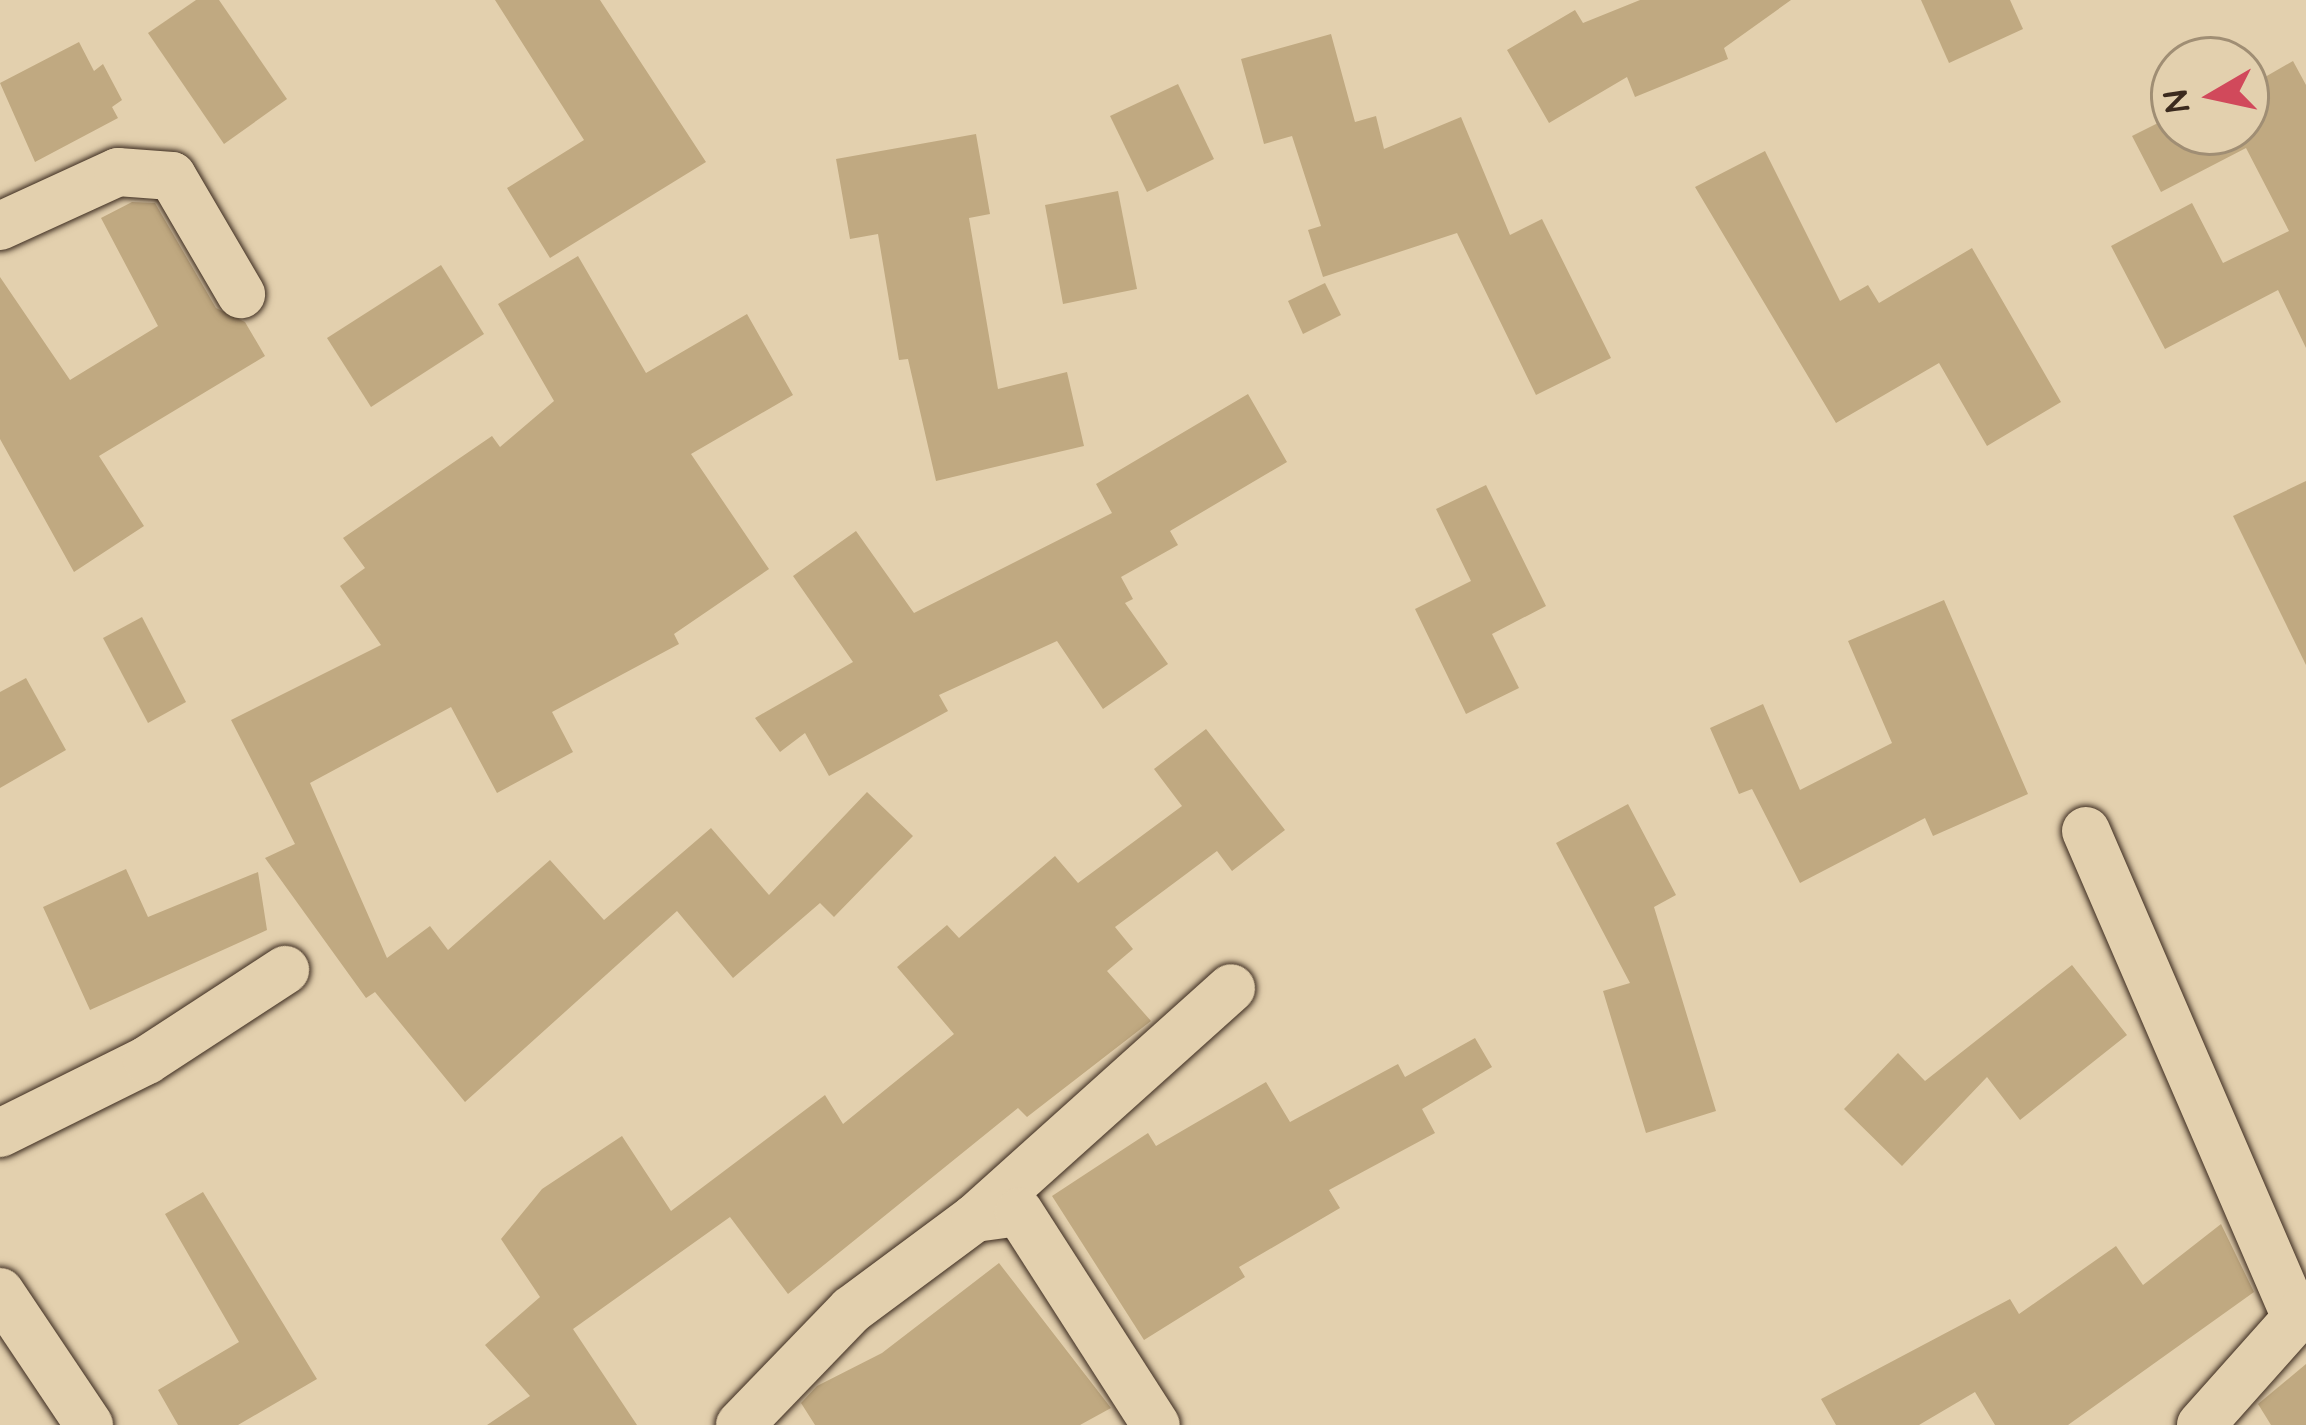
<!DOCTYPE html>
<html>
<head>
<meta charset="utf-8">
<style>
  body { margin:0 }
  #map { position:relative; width:2306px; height:1425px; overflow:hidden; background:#e3d0ae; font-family:"Architects Daughter",sans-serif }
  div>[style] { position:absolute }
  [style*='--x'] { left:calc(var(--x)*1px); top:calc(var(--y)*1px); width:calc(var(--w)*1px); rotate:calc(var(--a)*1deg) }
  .building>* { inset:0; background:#c0a981 }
  .roads { filter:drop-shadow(0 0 3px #3b2a1e) drop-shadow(0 0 3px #3b2a1e) }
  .minor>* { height:48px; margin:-24px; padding:0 24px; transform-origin:24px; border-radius:24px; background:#e3d0ae }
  span { translate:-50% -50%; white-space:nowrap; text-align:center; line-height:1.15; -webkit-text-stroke:12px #e3d0ae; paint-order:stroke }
  .north { position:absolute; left:2150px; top:36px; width:120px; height:120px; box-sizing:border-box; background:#e3d0ae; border:3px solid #a08e74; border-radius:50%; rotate:261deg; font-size:33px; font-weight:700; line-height:48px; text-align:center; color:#3b2a1e }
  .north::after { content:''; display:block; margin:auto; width:42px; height:54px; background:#d1495b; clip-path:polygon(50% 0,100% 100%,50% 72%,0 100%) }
</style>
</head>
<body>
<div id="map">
  <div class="building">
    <i style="clip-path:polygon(196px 0,219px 0,287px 99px,224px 144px,148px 33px)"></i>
    <i style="clip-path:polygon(495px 0,600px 0,706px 162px,550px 258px,507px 188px,584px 140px)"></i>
    <i style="clip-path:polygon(1640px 0,1791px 0,1724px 48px,1728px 59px,1635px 97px,1627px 77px,1549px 123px,1507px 50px,1575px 10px,1583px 23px)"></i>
    <i style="clip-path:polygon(1921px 0,2010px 0,2023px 29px,1949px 63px)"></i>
    <i style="clip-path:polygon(1331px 34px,1355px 122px,1376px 116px,1384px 149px,1461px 117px,1510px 235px,1542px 219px,1611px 358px,1536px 395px,1457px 233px,1323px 277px,1308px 230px,1321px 226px,1292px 136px,1264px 144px,1241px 59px)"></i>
    <i style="clip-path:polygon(79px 42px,94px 71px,103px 64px,122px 100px,112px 107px,118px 118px,35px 162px,0 83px)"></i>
    <i style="clip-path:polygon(2293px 61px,2306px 85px,2306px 348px,2278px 290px,2165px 349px,2111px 246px,2192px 203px,2223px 263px,2289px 231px,2246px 148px,2161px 192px,2132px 136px,2168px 118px,2174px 132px,2246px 132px,2246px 88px)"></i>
    <i style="clip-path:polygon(1178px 84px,1214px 159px,1147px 192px,1110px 116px)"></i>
    <i style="clip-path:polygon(976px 134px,990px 214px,969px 218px,998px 389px,1067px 372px,1084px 446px,936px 481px,908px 359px,899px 360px,878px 234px,850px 239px,836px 159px)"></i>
    <i style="clip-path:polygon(1765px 151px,1840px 301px,1868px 285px,1879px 303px,1972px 248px,2061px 402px,1987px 446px,1939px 363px,1836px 423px,1695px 187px)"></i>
    <i style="clip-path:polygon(1118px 191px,1137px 289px,1063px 304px,1045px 205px)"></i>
    <i style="clip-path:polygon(132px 202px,155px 203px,216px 308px,245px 322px,265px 356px,99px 456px,144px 526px,74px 572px,0 439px,0 277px,70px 380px,158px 326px,101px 218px)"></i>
    <i style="clip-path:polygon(578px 256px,646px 373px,747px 314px,793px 395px,691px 454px,769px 569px,674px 634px,679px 644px,552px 712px,573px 752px,497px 793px,451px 707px,310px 783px,387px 958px,430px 926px,448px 950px,550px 860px,604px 920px,711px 828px,769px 895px,867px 792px,913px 836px,834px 917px,820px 903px,733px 978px,677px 911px,465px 1102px,375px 992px,366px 998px,265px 858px,295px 844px,231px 720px,381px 645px,340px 586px,365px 568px,343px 538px,492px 436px,500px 447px,554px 401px,498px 304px)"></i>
    <i style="clip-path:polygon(441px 265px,484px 334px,371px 407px,327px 338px)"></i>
    <i style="clip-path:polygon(1325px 283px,1341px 315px,1303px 334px,1288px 301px)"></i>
    <i style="clip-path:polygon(1248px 394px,1287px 462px,1170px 531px,1178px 545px,1121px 577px,1133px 599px,1125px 603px,1168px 664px,1103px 709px,1057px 641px,939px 695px,948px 711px,829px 776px,805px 733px,780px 752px,755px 718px,853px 662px,793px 576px,856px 531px,914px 613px,1112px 513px,1096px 484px)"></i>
    <i style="clip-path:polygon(2306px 481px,2306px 665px,2233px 516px)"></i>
    <i style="clip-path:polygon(1486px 485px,1546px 606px,1492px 634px,1519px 688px,1466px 714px,1415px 609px,1471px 581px,1436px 509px)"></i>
    <i style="clip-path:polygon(1944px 600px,2028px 794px,1933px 836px,1925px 818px,1800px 883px,1752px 789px,1739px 794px,1710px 728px,1763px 704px,1800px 790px,1892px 743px,1848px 641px)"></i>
    <i style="clip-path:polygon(142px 617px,186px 702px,148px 723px,103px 638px)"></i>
    <i style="clip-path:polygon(26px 678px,66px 750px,0 788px,0 692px)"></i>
    <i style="clip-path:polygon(1206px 729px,1285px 830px,1232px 871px,1217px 851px,1115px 927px,1133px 949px,1107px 971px,1151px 1021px,1027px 1117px,1018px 1108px,788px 1294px,730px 1217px,573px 1329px,637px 1425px,487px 1425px,530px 1396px,485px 1345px,540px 1297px,501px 1239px,542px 1189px,622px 1136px,671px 1211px,825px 1095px,843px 1124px,954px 1034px,897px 967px,947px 925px,959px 938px,1055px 856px,1078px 883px,1182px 806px,1154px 769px)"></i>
    <i style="clip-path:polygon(1628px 804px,1676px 895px,1654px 907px,1716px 1111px,1646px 1133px,1603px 991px,1630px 983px,1556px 843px)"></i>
    <i style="clip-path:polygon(126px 869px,148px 917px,258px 872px,267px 930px,90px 1010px,43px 907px)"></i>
    <i style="clip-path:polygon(2072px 965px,2127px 1035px,2020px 1120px,1987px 1077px,1902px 1166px,1844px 1109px,1898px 1053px,1925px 1081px)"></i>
    <i style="clip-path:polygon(1475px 1038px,1492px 1067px,1422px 1109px,1435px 1133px,1329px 1190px,1340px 1208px,1239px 1267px,1245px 1277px,1144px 1340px,1052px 1196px,1148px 1133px,1156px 1146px,1266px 1082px,1290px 1122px,1398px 1064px,1405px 1077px)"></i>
    <i style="clip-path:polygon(203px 1192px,317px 1379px,238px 1425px,178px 1425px,158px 1390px,239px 1342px,165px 1214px)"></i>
    <i style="clip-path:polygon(2221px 1224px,2254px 1292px,2068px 1425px,1995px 1425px,1975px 1392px,1919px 1425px,1836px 1425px,1821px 1399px,2010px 1299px,2019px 1314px,2116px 1246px,2143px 1285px)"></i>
    <i style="clip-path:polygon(999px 1263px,1111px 1408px,1080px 1425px,815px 1425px,801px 1403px,817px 1386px,882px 1353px)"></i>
    <i style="clip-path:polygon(2306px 1364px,2306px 1425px,2271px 1425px,2258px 1404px)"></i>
  </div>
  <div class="roads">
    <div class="minor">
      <i style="--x:0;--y:226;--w:130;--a:-24.6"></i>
      <i style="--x:118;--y:172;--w:54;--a:4.2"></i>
      <i style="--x:172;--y:176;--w:137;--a:59.7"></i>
      <i style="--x:2086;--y:831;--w:525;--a:66.66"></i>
      <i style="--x:0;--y:1133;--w:164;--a:-26.4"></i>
      <i style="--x:147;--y:1060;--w:165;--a:-33.1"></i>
      <i style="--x:975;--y:1218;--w:344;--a:-41.9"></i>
      <i style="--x:0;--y:1292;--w:160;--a:56.2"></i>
      <i style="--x:740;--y:1425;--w:160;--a:-46"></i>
      <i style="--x:851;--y:1310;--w:154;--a:-36.6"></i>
      <i style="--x:975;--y:1218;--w:44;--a:-7.8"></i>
      <i style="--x:1019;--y:1212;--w:253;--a:57.3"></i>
      <i style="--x:2201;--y:1425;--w:158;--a:-48.3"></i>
    </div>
  </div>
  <div class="north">N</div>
</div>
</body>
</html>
